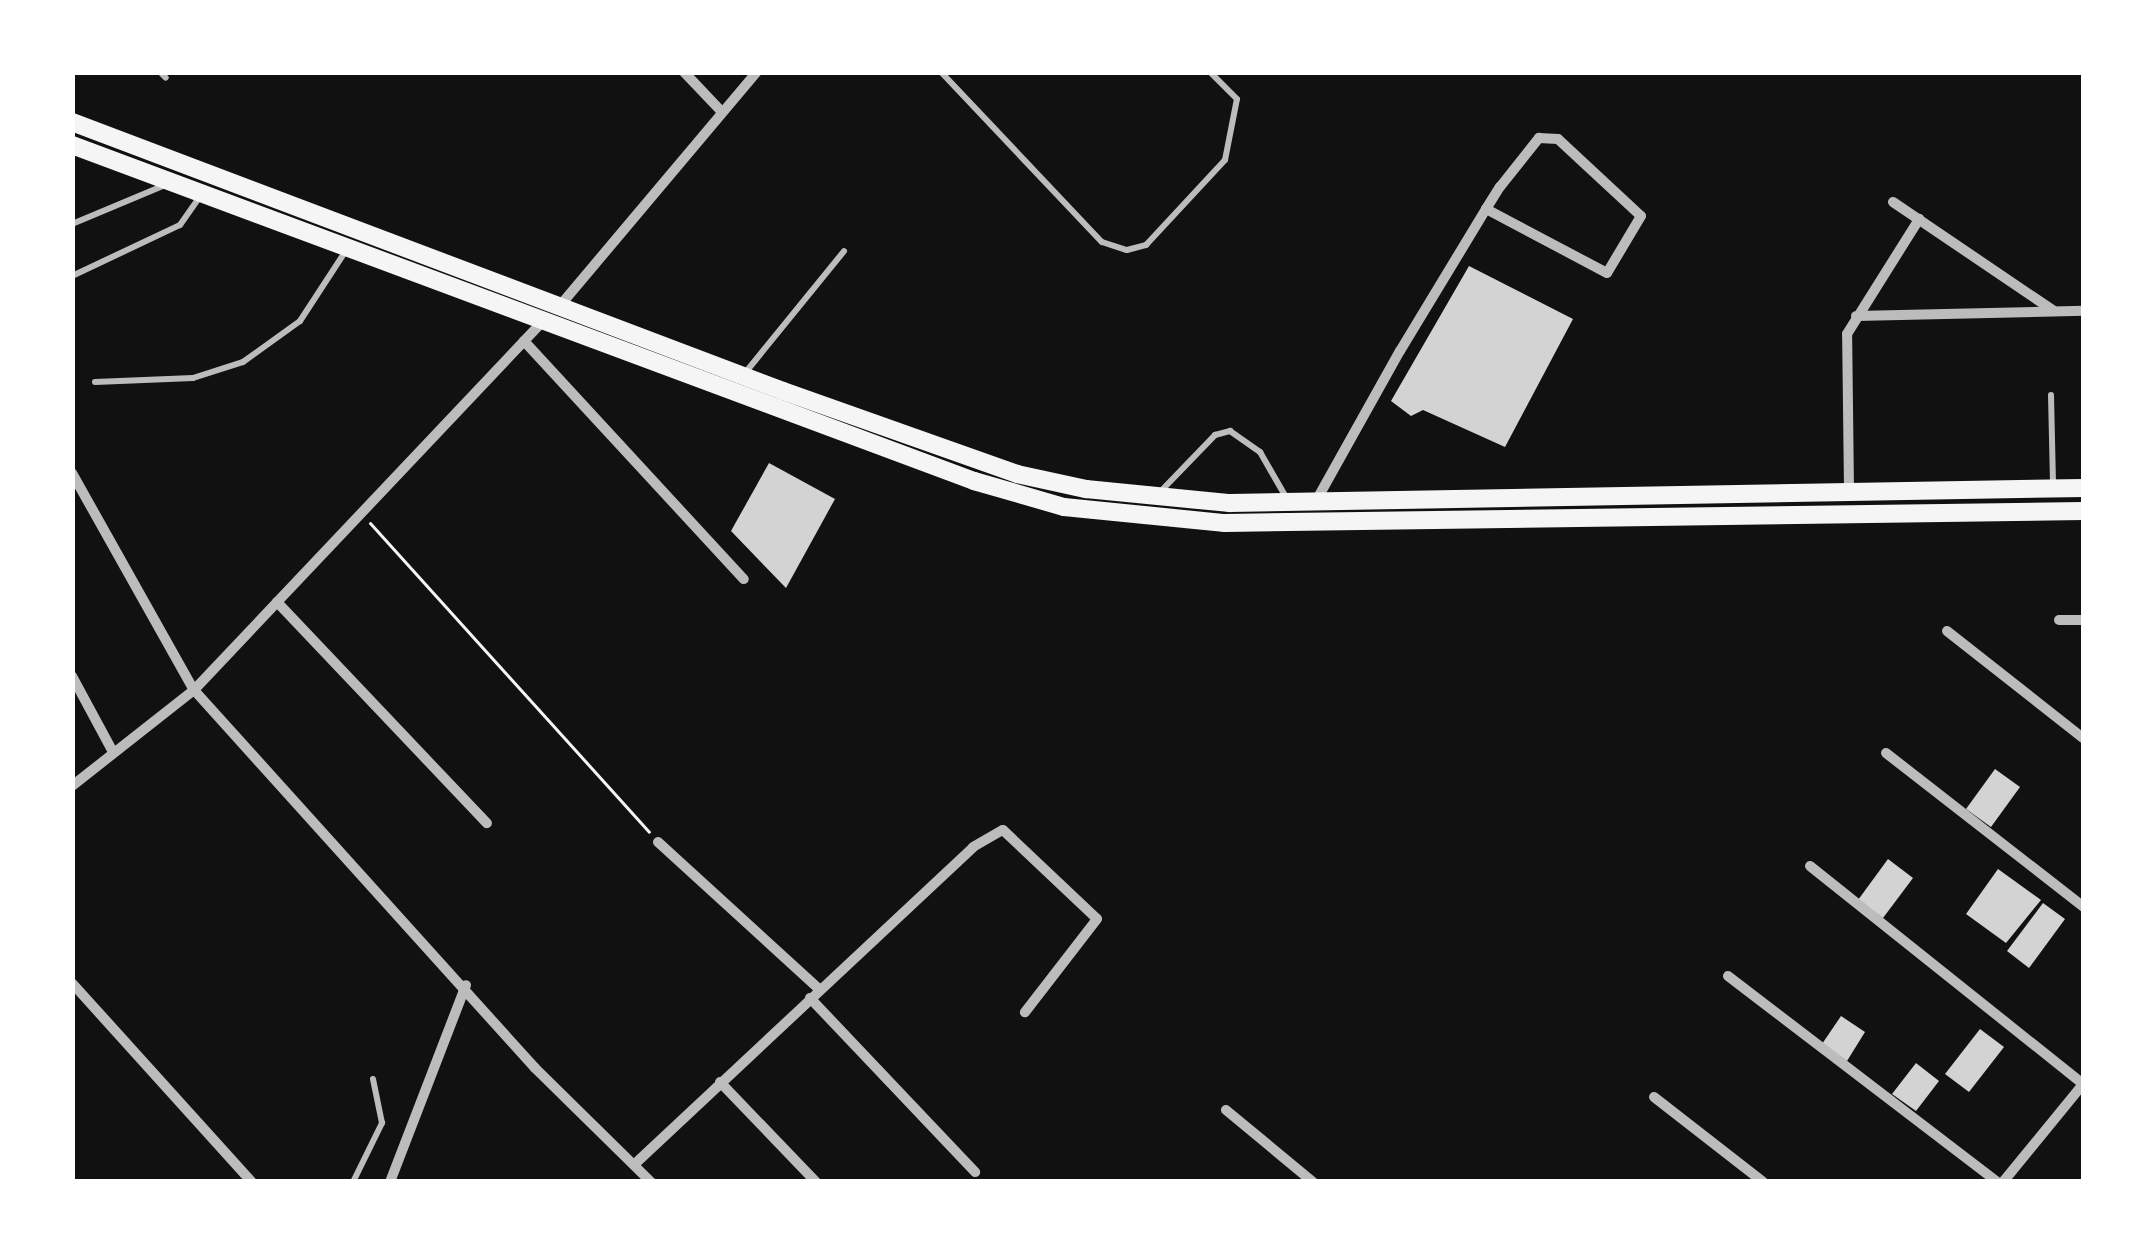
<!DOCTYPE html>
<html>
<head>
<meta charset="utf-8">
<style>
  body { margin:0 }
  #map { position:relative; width:2156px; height:1254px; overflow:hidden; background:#111; font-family:Overpass,sans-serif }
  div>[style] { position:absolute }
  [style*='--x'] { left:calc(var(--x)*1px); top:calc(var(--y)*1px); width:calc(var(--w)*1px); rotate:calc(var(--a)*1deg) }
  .building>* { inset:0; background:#d3d3d3 }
  .path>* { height:3px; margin:-1.5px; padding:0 1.5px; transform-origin:1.5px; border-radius:1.5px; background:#f5f5f5 }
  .service>* { height:6px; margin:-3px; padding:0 3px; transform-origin:3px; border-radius:3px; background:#bcbcbc }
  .minor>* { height:10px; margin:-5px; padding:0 5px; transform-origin:5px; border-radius:5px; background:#bcbcbc }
  .trunk>* { height:18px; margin:-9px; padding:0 9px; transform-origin:9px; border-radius:9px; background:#f5f5f5 }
  span { translate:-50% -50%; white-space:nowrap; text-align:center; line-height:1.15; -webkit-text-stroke:9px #fff; paint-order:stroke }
  .frame { position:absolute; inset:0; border:75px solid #fff; pointer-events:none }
</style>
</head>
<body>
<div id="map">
  <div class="building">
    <i style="clip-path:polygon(1469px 266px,1573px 319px,1505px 447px,1423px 410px,1411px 416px,1391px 401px)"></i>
    <i style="clip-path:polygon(769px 463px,835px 499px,786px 588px,731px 531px)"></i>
    <i style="clip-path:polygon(1995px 769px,2020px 787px,1991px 827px,1966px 809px)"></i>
    <i style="clip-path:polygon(1888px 859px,1913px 878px,1883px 918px,1858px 900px)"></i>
    <i style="clip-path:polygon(1998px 869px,2041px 900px,2006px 943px,1966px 914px)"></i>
    <i style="clip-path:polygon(2043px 903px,2065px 919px,2029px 968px,2007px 951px)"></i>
    <i style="clip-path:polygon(1841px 1016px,1865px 1032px,1847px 1061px,1822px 1044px)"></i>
    <i style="clip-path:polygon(1980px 1029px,2004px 1047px,1969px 1092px,1945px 1074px)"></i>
    <i style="clip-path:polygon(1916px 1063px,1939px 1081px,1916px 1111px,1892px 1094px)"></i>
  </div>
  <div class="path">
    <i style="--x:370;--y:523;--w:416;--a:47.9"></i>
  </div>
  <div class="service">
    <i style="--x:160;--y:72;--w:8;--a:45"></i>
    <i style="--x:941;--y:72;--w:234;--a:46.6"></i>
    <i style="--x:1102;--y:242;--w:26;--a:18"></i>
    <i style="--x:1127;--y:250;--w:20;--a:-15"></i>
    <i style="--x:1146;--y:245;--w:116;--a:-47.1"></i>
    <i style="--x:1225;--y:160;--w:62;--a:-78.9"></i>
    <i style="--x:1237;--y:99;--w:38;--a:-135"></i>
    <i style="--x:72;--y:224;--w:99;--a:-22.7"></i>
    <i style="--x:72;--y:276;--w:119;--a:-25.3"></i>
    <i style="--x:180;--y:225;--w:33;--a:-55"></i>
    <i style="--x:745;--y:373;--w:157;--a:-50.9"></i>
    <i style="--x:95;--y:382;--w:98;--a:-2.3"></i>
    <i style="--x:193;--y:378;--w:52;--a:-17.7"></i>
    <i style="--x:243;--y:362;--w:70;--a:-35.7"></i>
    <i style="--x:300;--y:321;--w:82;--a:-56.9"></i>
    <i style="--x:2051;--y:395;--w:91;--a:88.7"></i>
    <i style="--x:1161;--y:491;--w:78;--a:-46"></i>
    <i style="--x:1215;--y:435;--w:16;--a:-15"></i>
    <i style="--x:1230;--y:431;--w:37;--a:35"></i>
    <i style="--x:1260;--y:452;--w:54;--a:60.1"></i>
    <i style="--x:353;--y:1182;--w:66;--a:-63.8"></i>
    <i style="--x:382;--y:1123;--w:45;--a:-101.6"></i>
  </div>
  <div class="minor">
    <i style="--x:684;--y:72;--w:55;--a:46.5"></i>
    <i style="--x:1893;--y:202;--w:194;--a:34.1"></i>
    <i style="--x:558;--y:308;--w:309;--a:-49.9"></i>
    <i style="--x:1856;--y:316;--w:228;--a:-1.3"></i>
    <i style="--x:524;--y:341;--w:324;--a:47.3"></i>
    <i style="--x:72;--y:473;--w:249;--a:60.7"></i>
    <i style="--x:194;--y:690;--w:509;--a:47.95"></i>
    <i style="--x:535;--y:1068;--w:163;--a:44.5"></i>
    <i style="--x:1849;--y:489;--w:155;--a:-90.7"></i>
    <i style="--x:1847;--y:334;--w:136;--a:-57.9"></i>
    <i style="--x:1316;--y:501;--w:172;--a:-60.8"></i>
    <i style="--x:1400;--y:351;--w:166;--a:-58.8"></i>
    <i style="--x:1486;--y:209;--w:26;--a:-58"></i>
    <i style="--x:1500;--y:187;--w:63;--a:-51.5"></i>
    <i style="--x:1539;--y:138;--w:19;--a:3"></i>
    <i style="--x:1558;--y:139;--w:113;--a:42.9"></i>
    <i style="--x:1641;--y:216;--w:66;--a:120.8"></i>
    <i style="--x:1607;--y:273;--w:137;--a:-152.1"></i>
    <i style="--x:277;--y:602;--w:305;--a:46.5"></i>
    <i style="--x:2059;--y:620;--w:25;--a:0"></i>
    <i style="--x:1947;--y:631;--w:174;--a:38.2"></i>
    <i style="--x:72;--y:676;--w:86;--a:61.7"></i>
    <i style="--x:1886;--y:753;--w:251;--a:37.9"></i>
    <i style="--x:72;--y:786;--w:155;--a:-38.2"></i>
    <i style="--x:194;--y:690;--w:509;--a:-46.59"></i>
    <i style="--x:658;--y:842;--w:218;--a:42.4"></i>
    <i style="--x:1810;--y:866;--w:349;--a:38.6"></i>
    <i style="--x:1728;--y:976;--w:339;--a:37.4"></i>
    <i style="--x:72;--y:983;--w:268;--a:47.9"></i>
    <i style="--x:810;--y:998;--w:240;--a:46.5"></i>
    <i style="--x:720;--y:1082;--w:139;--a:46.2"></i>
    <i style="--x:1654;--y:1097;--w:138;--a:37.9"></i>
    <i style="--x:1226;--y:1110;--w:113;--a:39.6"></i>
    <i style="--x:638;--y:1161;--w:459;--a:-43.1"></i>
    <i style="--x:973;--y:847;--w:34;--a:-30"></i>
    <i style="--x:1003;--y:830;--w:129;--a:43.4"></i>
    <i style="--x:1097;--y:919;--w:118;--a:127.7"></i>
    <i style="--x:390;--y:1182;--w:211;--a:-68.9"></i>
    <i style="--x:2003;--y:1182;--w:128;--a:-50.7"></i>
  </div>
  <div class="trunk">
    <i style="--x:72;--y:122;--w:760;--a:20.72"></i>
    <i style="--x:783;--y:391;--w:248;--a:19.5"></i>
    <i style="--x:1017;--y:474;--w:71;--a:12.3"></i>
    <i style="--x:1086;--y:489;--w:145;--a:5.6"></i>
    <i style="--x:1230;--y:503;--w:854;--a:-1.01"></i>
    <i style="--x:72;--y:145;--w:963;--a:20.43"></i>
    <i style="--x:974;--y:481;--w:94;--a:16.1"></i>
    <i style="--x:1064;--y:507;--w:162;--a:5.7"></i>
    <i style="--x:1225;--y:523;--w:859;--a:-0.8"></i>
  </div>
  <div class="frame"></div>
</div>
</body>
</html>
